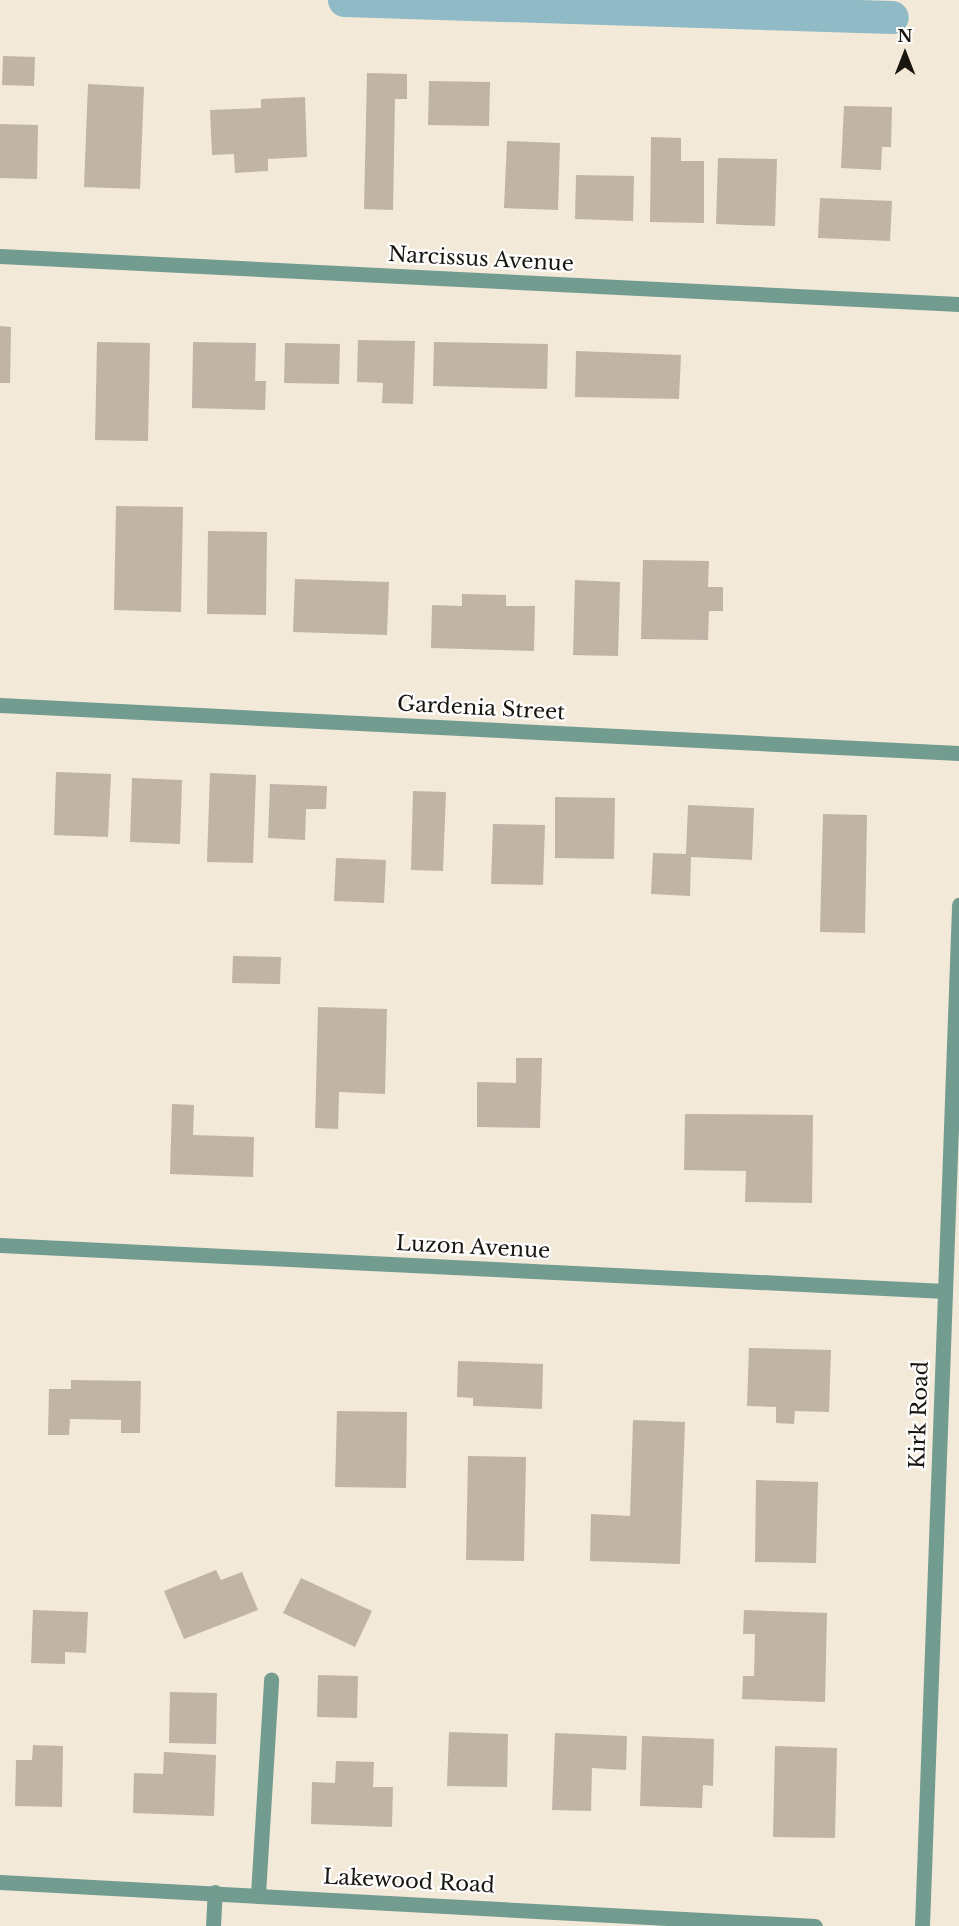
<!DOCTYPE html>
<html>
<head>
<meta charset="utf-8">
<style>
  body { margin:0 }
  #map { position:relative; width:959px; height:1926px; overflow:hidden; background:#f3e9d8; font-family:"Libre Baskerville",serif }
  div>[style] { position:absolute }
  [style*='--x'] { left:calc(var(--x)*1px); top:calc(var(--y)*1px); width:calc(var(--w)*1px); rotate:calc(var(--a)*1deg) }
  .canal>* { height:33px; margin:-16.5px; padding:0 16.5px; transform-origin:16.5px; border-radius:16.5px; background:#90bac5 }
  .building>* { inset:0; background:#c2b3a7 }
  .minor>* { height:15px; margin:-7.5px; padding:0 7.5px; transform-origin:7.5px; border-radius:7.5px; background:#739c90 }
  span { translate:-50% -50%; white-space:nowrap; text-align:center; line-height:1.15; -webkit-text-stroke:4.5px #fff; paint-order:stroke }
  .street-label { font-size:21px; color:#191510 }
  .north { position:absolute; left:875px; top:24px; width:60px; height:60px; -webkit-text-stroke:4px #fff; paint-order:stroke; rotate:0deg; font-size:16px; font-weight:700; line-height:24px; text-align:center; color:#191510 }
  .north::after { content:''; display:block; margin:auto; width:21px; height:27px; background:#191510; clip-path:polygon(50% 0,100% 100%,50% 72%,0 100%) }
</style>
</head>
<body>
<div id="map">
  <div class="canal">
    <i style="--x:344;--y:0;--w:548;--a:1.78"></i>
  </div>
  <div class="building">
    <i style="clip-path:polygon(3px 56px,35px 57px,34px 86px,2px 85px)"></i>
    <i style="clip-path:polygon(367px 73px,407px 74px,407px 99px,395px 99px,393px 210px,364px 209px)"></i>
    <i style="clip-path:polygon(429px 81px,490px 82px,489px 126px,428px 125px)"></i>
    <i style="clip-path:polygon(88px 84px,144px 87px,140px 189px,84px 187px)"></i>
    <i style="clip-path:polygon(305px 97px,307px 157px,268px 159px,268px 171px,235px 173px,234px 154px,212px 155px,210px 110px,261px 108px,261px 99px)"></i>
    <i style="clip-path:polygon(844px 106px,892px 107px,891px 147px,882px 147px,881px 170px,841px 168px)"></i>
    <i style="clip-path:polygon(0 124px,38px 125px,37px 179px,0 178px)"></i>
    <i style="clip-path:polygon(651px 137px,681px 138px,681px 161px,704px 161px,704px 223px,650px 222px)"></i>
    <i style="clip-path:polygon(507px 141px,560px 143px,558px 210px,504px 208px)"></i>
    <i style="clip-path:polygon(718px 158px,777px 159px,775px 226px,716px 224px)"></i>
    <i style="clip-path:polygon(576px 175px,634px 176px,633px 221px,575px 219px)"></i>
    <i style="clip-path:polygon(820px 198px,892px 201px,890px 241px,818px 238px)"></i>
    <i style="clip-path:polygon(0 326px,11px 327px,10px 383px,0 383px)"></i>
    <i style="clip-path:polygon(358px 340px,415px 341px,413px 404px,382px 403px,383px 383px,357px 382px)"></i>
    <i style="clip-path:polygon(97px 342px,150px 343px,148px 441px,95px 440px)"></i>
    <i style="clip-path:polygon(193px 342px,256px 343px,255px 381px,266px 381px,265px 410px,192px 408px)"></i>
    <i style="clip-path:polygon(434px 342px,548px 344px,547px 389px,433px 386px)"></i>
    <i style="clip-path:polygon(285px 343px,340px 344px,339px 384px,284px 383px)"></i>
    <i style="clip-path:polygon(576px 351px,681px 355px,679px 399px,575px 397px)"></i>
    <i style="clip-path:polygon(116px 506px,183px 507px,181px 612px,114px 610px)"></i>
    <i style="clip-path:polygon(208px 531px,267px 532px,266px 615px,207px 614px)"></i>
    <i style="clip-path:polygon(643px 560px,709px 561px,708px 587px,723px 587px,723px 611px,709px 611px,708px 640px,641px 639px)"></i>
    <i style="clip-path:polygon(295px 579px,389px 582px,387px 635px,293px 632px)"></i>
    <i style="clip-path:polygon(575px 580px,620px 582px,618px 656px,573px 655px)"></i>
    <i style="clip-path:polygon(462px 594px,506px 595px,506px 606px,535px 606px,534px 651px,431px 648px,432px 605px,462px 606px)"></i>
    <i style="clip-path:polygon(56px 772px,111px 774px,108px 837px,54px 835px)"></i>
    <i style="clip-path:polygon(210px 773px,256px 775px,253px 863px,207px 862px)"></i>
    <i style="clip-path:polygon(132px 778px,182px 780px,180px 844px,130px 842px)"></i>
    <i style="clip-path:polygon(270px 784px,327px 786px,326px 809px,306px 809px,305px 840px,268px 838px)"></i>
    <i style="clip-path:polygon(413px 791px,446px 792px,443px 871px,411px 870px)"></i>
    <i style="clip-path:polygon(555px 797px,615px 798px,614px 859px,555px 858px)"></i>
    <i style="clip-path:polygon(688px 805px,754px 808px,752px 860px,691px 857px,690px 896px,651px 894px,653px 853px,686px 854px)"></i>
    <i style="clip-path:polygon(823px 814px,867px 815px,865px 933px,820px 932px)"></i>
    <i style="clip-path:polygon(493px 824px,545px 825px,543px 885px,491px 884px)"></i>
    <i style="clip-path:polygon(336px 858px,386px 860px,384px 903px,334px 901px)"></i>
    <i style="clip-path:polygon(233px 956px,281px 957px,280px 984px,232px 983px)"></i>
    <i style="clip-path:polygon(318px 1007px,387px 1009px,385px 1094px,339px 1092px,338px 1129px,315px 1128px)"></i>
    <i style="clip-path:polygon(516px 1058px,542px 1058px,540px 1128px,477px 1127px,477px 1082px,516px 1083px)"></i>
    <i style="clip-path:polygon(172px 1104px,194px 1105px,193px 1135px,254px 1137px,253px 1177px,170px 1174px)"></i>
    <i style="clip-path:polygon(685px 1114px,813px 1115px,812px 1203px,745px 1202px,746px 1171px,684px 1170px)"></i>
    <i style="clip-path:polygon(749px 1348px,831px 1350px,829px 1412px,795px 1411px,794px 1424px,776px 1423px,776px 1407px,747px 1406px)"></i>
    <i style="clip-path:polygon(458px 1361px,543px 1364px,542px 1409px,473px 1406px,473px 1398px,457px 1397px)"></i>
    <i style="clip-path:polygon(71px 1380px,141px 1381px,140px 1433px,121px 1433px,121px 1420px,70px 1419px,69px 1435px,48px 1435px,49px 1389px,71px 1389px)"></i>
    <i style="clip-path:polygon(337px 1411px,407px 1412px,406px 1488px,335px 1487px)"></i>
    <i style="clip-path:polygon(633px 1420px,685px 1422px,680px 1564px,590px 1561px,591px 1514px,630px 1516px)"></i>
    <i style="clip-path:polygon(468px 1456px,526px 1457px,524px 1561px,466px 1560px)"></i>
    <i style="clip-path:polygon(756px 1480px,818px 1482px,816px 1563px,755px 1562px)"></i>
    <i style="clip-path:polygon(216px 1570px,221px 1580px,242px 1572px,258px 1610px,184px 1639px,164px 1591px)"></i>
    <i style="clip-path:polygon(301px 1578px,372px 1611px,355px 1647px,283px 1613px)"></i>
    <i style="clip-path:polygon(33px 1610px,88px 1612px,86px 1653px,65px 1652px,65px 1664px,31px 1663px)"></i>
    <i style="clip-path:polygon(744px 1610px,827px 1613px,825px 1702px,742px 1699px,743px 1676px,754px 1676px,755px 1634px,743px 1634px)"></i>
    <i style="clip-path:polygon(318px 1675px,358px 1676px,357px 1718px,317px 1717px)"></i>
    <i style="clip-path:polygon(170px 1692px,217px 1693px,216px 1744px,169px 1743px)"></i>
    <i style="clip-path:polygon(449px 1732px,508px 1734px,507px 1787px,447px 1786px)"></i>
    <i style="clip-path:polygon(555px 1733px,627px 1736px,626px 1770px,592px 1768px,591px 1811px,552px 1810px)"></i>
    <i style="clip-path:polygon(642px 1736px,714px 1739px,713px 1786px,703px 1785px,702px 1808px,640px 1806px)"></i>
    <i style="clip-path:polygon(33px 1745px,63px 1746px,62px 1807px,15px 1806px,16px 1760px,32px 1760px)"></i>
    <i style="clip-path:polygon(775px 1746px,837px 1748px,835px 1838px,773px 1837px)"></i>
    <i style="clip-path:polygon(164px 1752px,216px 1755px,214px 1816px,133px 1813px,134px 1773px,163px 1774px)"></i>
    <i style="clip-path:polygon(336px 1761px,374px 1762px,373px 1787px,393px 1787px,392px 1827px,311px 1824px,312px 1782px,335px 1783px)"></i>
  </div>
  <div class="minor">
    <i style="--x:0;--y:256;--w:960;--a:2.87"></i>
    <i style="--x:0;--y:705;--w:960;--a:2.87"></i>
    <i style="--x:0;--y:1245;--w:946;--a:2.79"></i>
    <i style="--x:0;--y:1882;--w:816;--a:3.09"></i>
    <i style="--x:258;--y:1894;--w:215;--a:-86.5"></i>
    <i style="--x:213;--y:1926;--w:34;--a:-87"></i>
    <i style="--x:922;--y:1926;--w:1022;--a:-87.92"></i>
  </div>
  <div class="street-label">
    <span style="left:481px;top:259px;rotate:3deg">Narcissus Avenue</span>
    <span style="left:481px;top:708px;rotate:3deg">Gardenia Street</span>
    <span style="left:473px;top:1247px;rotate:3deg">Luzon Avenue</span>
    <span style="left:919px;top:1415px;rotate:-88deg">Kirk Road</span>
    <span style="left:409px;top:1881px;rotate:3deg">Lakewood Road</span>
  </div>
  <div class="north">N</div>
</div>
</body>
</html>
